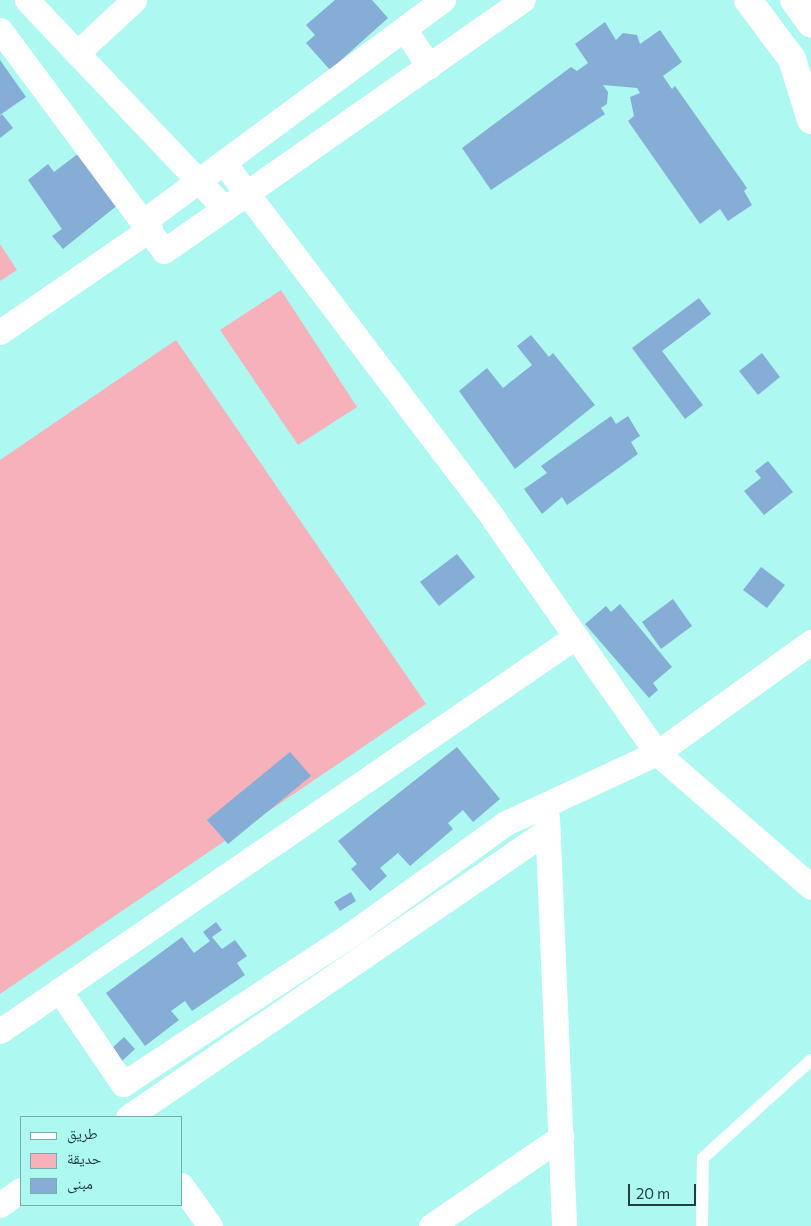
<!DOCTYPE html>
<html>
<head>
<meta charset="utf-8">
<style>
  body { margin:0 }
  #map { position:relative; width:811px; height:1226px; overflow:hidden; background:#aef8f2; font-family:Commissioner,"Noto Naskh Arabic",sans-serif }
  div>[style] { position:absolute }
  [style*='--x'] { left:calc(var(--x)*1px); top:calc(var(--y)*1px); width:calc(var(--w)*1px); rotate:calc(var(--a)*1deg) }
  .green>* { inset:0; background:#f6b1bb }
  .building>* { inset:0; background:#85add6 }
  .service>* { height:12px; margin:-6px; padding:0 6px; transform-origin:6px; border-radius:6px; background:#fff }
  .minor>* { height:25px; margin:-12.5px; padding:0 12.5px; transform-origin:12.5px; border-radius:12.5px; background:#fff }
  .secondary>* { height:28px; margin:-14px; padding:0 14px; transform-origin:14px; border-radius:14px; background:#fff }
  span { translate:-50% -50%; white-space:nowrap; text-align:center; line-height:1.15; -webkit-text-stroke:4px #aef8f2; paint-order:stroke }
  .legend { position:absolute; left:20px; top:1116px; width:162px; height:90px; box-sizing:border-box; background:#aef8f2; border:1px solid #75aeaa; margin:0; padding:6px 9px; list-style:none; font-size:15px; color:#203f3d }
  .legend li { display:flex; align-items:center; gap:10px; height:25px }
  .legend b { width:25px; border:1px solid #75aeaa }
  .scale { position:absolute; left:628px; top:1184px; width:68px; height:22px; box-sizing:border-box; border:2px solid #203f3d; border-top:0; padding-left:6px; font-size:15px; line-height:18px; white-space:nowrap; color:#203f3d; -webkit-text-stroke:4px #aef8f2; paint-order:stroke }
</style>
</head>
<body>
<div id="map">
  <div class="green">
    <i style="clip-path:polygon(0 244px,17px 270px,0 281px)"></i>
    <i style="clip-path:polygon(281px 290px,357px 407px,298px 445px,220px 330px)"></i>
    <i style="clip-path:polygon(176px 340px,426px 704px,0 994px,0 460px)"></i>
  </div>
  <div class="building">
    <i style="clip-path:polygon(335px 0,372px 0,388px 18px,330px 70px,306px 43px,315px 35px,306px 25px)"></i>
    <i style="clip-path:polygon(605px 22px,616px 40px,623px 33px,637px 35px,640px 44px,660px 30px,682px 62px,663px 76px,672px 89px,675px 86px,747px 188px,744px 191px,752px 205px,728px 221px,720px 209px,700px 224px,628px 121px,634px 116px,630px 97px,640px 93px,637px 88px,603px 85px,608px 92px,607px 104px,601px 108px,605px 114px,491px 190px,462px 148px,571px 67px,577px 71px,588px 63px,575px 44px)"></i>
    <i style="clip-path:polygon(0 60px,26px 97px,0 115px)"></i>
    <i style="clip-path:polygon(2px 114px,13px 128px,0 138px,0 116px)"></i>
    <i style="clip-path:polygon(79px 153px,119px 204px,63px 249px,52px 236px,62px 229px,28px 180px,48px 164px,54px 172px)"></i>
    <i style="clip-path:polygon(699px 298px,711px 314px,662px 351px,703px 405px,685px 419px,632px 348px)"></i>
    <i style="clip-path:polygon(531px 335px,549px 357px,553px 353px,595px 405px,515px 469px,459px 391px,487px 368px,503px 388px,532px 365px,517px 346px)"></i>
    <i style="clip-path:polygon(762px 353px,780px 377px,758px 395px,739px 371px)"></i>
    <i style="clip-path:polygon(611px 416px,616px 424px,628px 416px,640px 436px,631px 442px,638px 454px,567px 505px,562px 497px,542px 514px,524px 489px,547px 473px,541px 466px)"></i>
    <i style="clip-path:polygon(768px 461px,793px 492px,764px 515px,744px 491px,761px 478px,755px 471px)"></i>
    <i style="clip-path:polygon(457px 554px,475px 577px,439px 606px,420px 582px)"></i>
    <i style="clip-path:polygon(761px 567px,785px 585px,767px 608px,743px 590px)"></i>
    <i style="clip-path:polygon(673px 599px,692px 626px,661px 649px,642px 622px)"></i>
    <i style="clip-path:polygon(620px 604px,672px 667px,653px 683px,658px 690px,649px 698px,585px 624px,606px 606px,611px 612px)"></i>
    <i style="clip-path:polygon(457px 747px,500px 799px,473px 822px,463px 810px,448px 823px,453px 829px,410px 866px,398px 853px,380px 868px,387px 876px,370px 891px,351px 869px,357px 864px,338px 841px)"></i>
    <i style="clip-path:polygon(290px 752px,311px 776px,228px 844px,207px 820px)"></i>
    <i style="clip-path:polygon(351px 892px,356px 901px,340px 911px,334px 902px)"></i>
    <i style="clip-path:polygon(216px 922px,222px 930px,212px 937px,222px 949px,235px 940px,247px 956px,237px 963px,245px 975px,192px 1011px,185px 1001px,171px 1011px,179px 1020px,145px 1046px,106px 993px,182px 937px,194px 953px,210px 941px,203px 932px)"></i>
    <i style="clip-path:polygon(124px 1037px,135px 1049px,122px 1061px,111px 1049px)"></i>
  </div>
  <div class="service">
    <i style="--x:702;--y:1226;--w:68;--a:-89.2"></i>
    <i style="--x:703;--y:1158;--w:146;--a:-42.2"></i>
  </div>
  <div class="minor">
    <i style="--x:27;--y:0;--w:73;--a:46.7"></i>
    <i style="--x:134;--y:0;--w:78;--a:137.1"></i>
    <i style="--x:77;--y:53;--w:214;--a:46.5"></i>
    <i style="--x:404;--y:29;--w:45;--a:56"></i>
    <i style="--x:0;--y:30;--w:275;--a:53.4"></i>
    <i style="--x:164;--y:251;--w:438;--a:-35"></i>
    <i style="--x:224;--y:163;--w:445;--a:52.8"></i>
    <i style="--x:493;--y:518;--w:287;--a:55.1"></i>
    <i style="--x:657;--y:753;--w:204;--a:41"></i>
    <i style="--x:144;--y:221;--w:372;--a:-36.5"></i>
    <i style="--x:0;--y:332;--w:182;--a:-34.5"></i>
    <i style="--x:547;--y:817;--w:409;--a:87.6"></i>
    <i style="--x:59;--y:990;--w:114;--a:55.8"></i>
    <i style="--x:123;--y:1084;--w:280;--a:-33.3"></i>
    <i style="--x:357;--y:930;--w:183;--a:-35.7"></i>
    <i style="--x:506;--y:823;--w:166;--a:-24.9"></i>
    <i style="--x:657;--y:753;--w:190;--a:-35.8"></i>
    <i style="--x:0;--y:1031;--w:697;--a:-34.42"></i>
    <i style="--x:128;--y:1117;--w:507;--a:-34.32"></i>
    <i style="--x:181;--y:1185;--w:50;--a:54.7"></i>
    <i style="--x:0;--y:1205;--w:26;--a:-36"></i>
    <i style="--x:431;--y:1226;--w:158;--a:-34.4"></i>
  </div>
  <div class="secondary">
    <i style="--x:748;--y:0;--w:74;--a:53.3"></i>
    <i style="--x:792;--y:59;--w:64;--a:72.7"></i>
    <i style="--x:794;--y:0;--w:29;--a:54"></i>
  </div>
  <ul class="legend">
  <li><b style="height:6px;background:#fff"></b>طريق</li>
  <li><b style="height:14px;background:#f6b1bb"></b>حديقة</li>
  <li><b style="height:14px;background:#85add6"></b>مبنى</li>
  </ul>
  <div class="scale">20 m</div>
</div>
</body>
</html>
